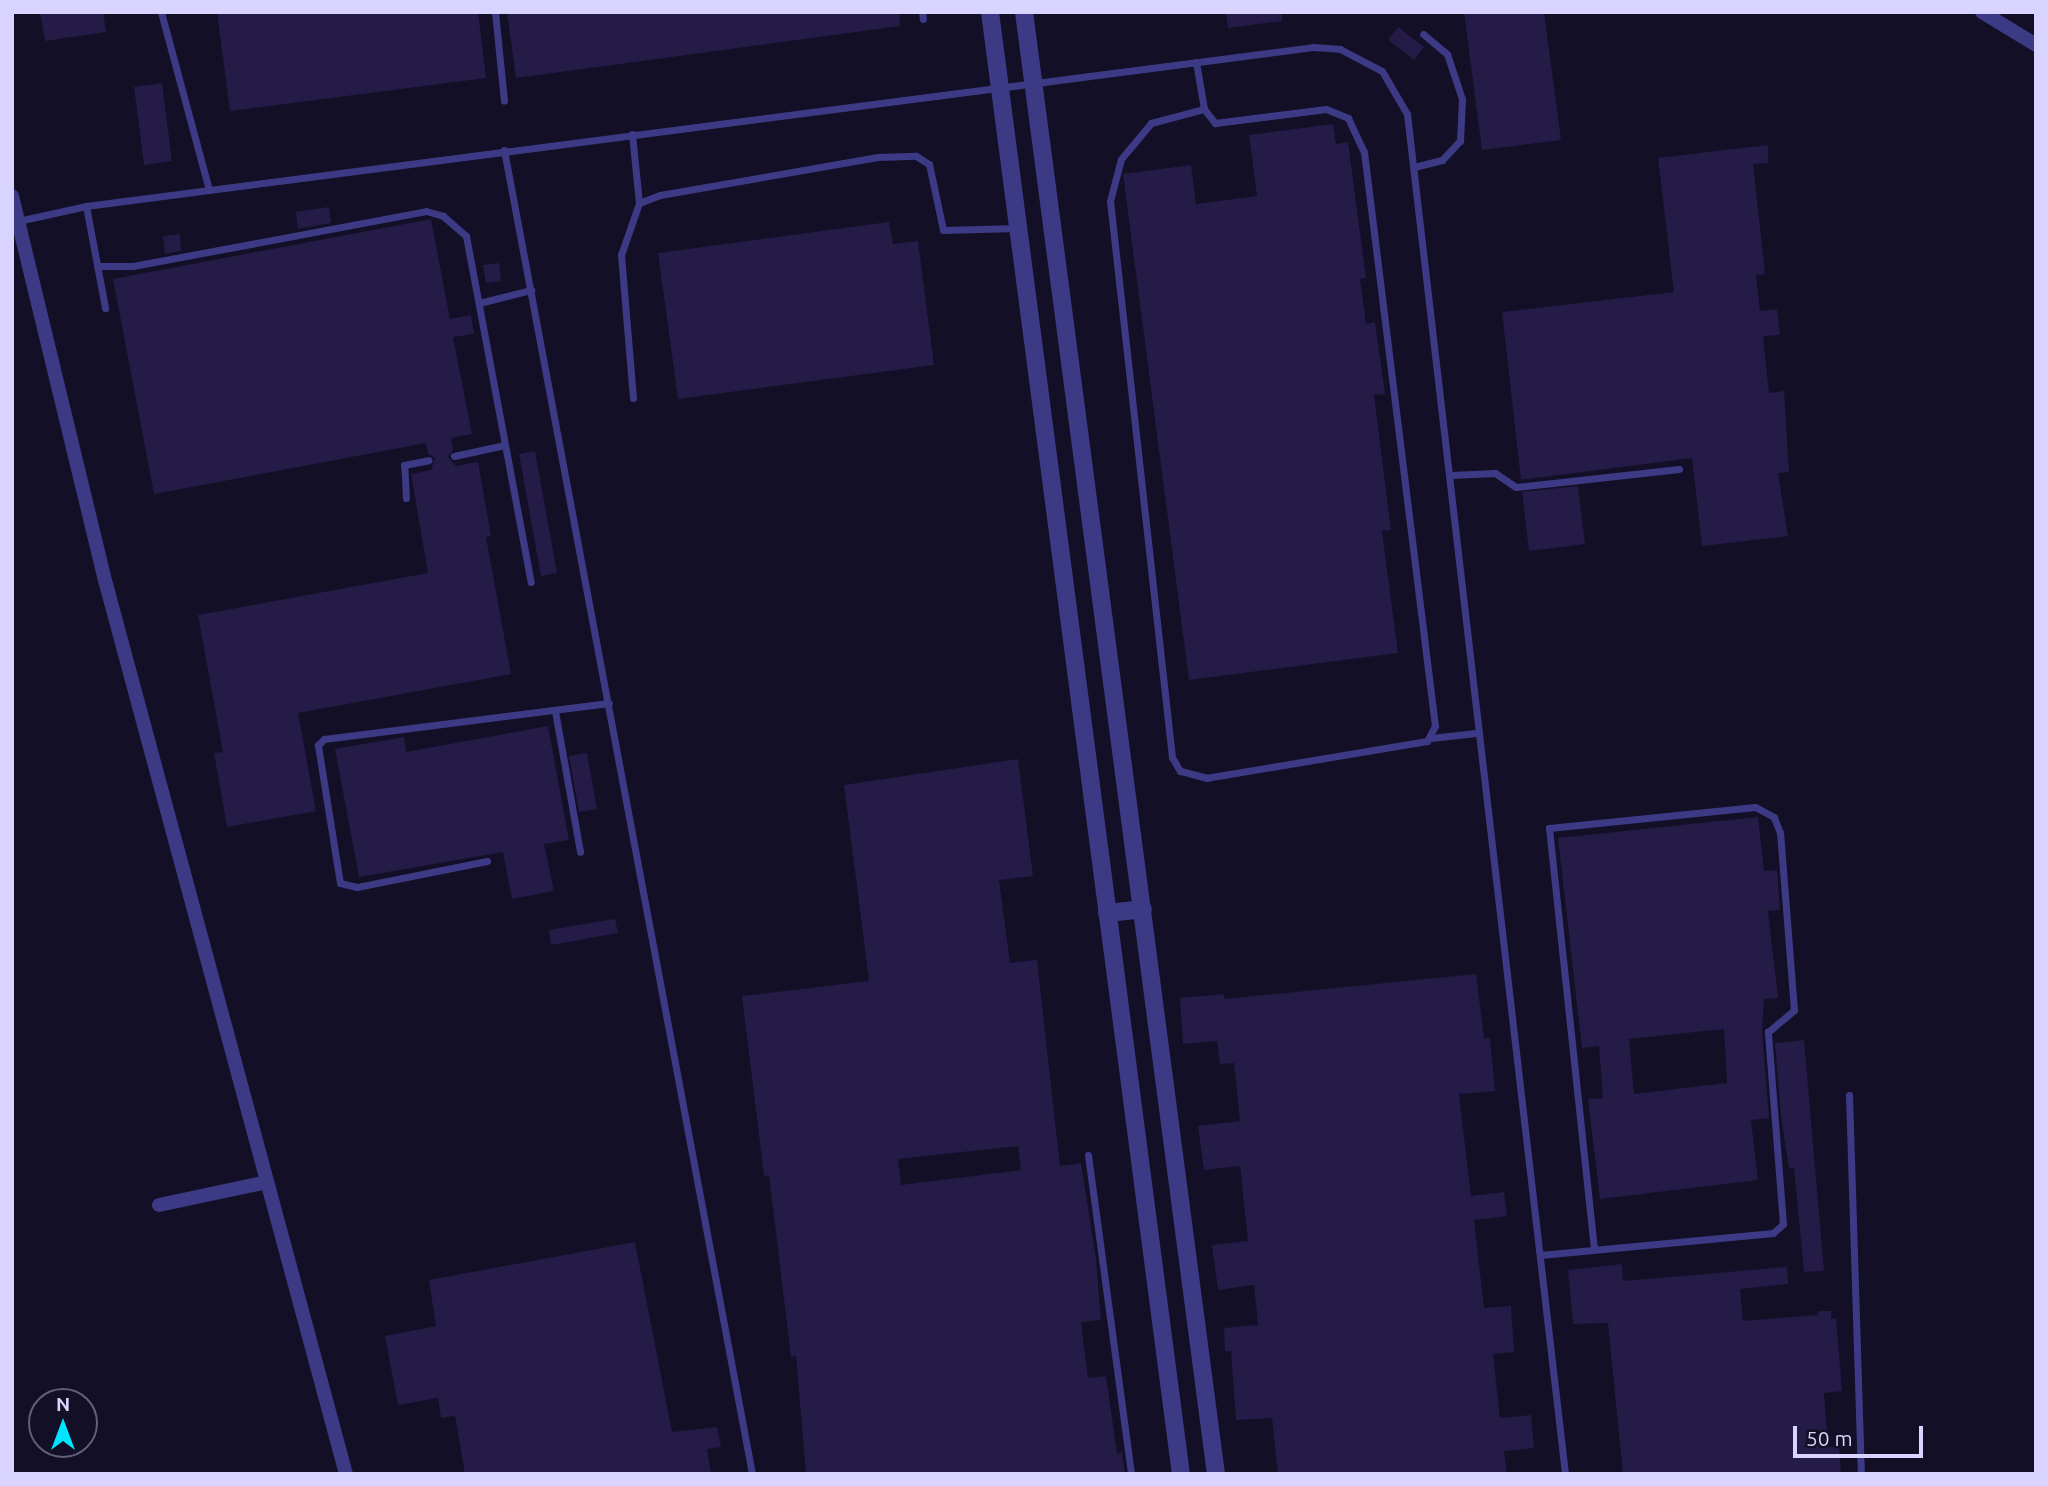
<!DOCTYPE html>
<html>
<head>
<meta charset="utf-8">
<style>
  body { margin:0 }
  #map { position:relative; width:2048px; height:1486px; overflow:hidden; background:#130f26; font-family:Ubuntu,sans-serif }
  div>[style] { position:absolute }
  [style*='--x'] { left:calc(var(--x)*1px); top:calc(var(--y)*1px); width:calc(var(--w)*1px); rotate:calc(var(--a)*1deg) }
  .building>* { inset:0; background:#241b47 }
  .service>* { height:7px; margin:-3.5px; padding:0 3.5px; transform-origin:3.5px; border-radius:3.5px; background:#3d3a85 }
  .minor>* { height:14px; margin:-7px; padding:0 7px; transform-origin:7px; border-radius:7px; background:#3d3a85 }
  .tertiary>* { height:18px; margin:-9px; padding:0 9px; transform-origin:9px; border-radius:9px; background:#3d3a85 }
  span { translate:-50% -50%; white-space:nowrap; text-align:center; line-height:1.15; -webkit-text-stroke:7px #130f26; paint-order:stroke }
  .frame { position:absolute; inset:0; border:14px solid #d9d4ff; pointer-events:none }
  .north { position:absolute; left:28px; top:1388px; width:70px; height:70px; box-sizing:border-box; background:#130f26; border:2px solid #625e7d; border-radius:50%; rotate:0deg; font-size:19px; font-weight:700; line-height:28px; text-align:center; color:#d9d4ff }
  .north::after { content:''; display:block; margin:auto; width:24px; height:32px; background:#00e5ff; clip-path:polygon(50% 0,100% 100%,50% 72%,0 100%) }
  .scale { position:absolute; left:1793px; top:1426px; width:130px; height:32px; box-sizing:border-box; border:4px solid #d9d4ff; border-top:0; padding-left:9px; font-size:21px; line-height:24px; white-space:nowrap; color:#d9d4ff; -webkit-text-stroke:5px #130f26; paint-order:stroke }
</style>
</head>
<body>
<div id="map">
  <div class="building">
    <i style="clip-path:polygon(40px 12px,103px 12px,106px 32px,45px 41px)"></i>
    <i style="clip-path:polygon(217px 12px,478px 12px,486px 78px,230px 111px)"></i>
    <i style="clip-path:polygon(507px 12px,899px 12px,900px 26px,516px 78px)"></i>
    <i style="clip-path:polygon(1282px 12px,1282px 21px,1228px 28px,1226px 14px)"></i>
    <i style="clip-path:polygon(1464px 12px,1544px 12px,1561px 140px,1482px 150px)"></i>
    <i style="clip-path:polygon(1398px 27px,1424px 47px,1414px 60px,1388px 40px)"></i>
    <i style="clip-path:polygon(162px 83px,172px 161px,144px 165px,134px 87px)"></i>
    <i style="clip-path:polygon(1333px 124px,1336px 144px,1348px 142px,1366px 278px,1360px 279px,1366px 324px,1375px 322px,1385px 394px,1374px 395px,1391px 530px,1382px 531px,1398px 653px,1189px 680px,1123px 174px,1191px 165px,1196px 204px,1257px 196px,1249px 135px)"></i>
    <i style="clip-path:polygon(1768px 145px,1768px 163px,1753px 164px,1765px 274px,1756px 275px,1760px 311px,1777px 309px,1780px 335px,1763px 336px,1769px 393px,1784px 391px,1789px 472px,1778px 473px,1788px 536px,1702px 546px,1692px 458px,1521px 480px,1502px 312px,1674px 292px,1658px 158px)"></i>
    <i style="clip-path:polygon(329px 207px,331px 223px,298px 229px,296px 212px)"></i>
    <i style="clip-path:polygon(431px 219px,450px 319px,471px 315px,474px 334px,453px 337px,472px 434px,451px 438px,453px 450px,448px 457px,456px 466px,478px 462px,491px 536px,486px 537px,511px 674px,298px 713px,316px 811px,227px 827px,214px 753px,223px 752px,198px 615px,428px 573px,411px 474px,431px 470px,435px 458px,428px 454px,426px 443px,154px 494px,113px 279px)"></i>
    <i style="clip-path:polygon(889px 222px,893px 244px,918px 241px,934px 365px,678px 399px,658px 253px)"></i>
    <i style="clip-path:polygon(180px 234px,181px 251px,165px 254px,163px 236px)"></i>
    <i style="clip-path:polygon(499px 263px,501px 281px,486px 283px,483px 265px)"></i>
    <i style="clip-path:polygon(535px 451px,557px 573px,541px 576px,519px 454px)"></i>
    <i style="clip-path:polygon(1578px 486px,1585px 544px,1529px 551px,1522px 492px)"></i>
    <i style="clip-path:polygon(548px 726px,569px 840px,544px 844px,554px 891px,512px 899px,503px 852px,359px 877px,335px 749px,404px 737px,406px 752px)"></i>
    <i style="clip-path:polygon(587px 753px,597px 809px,579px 812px,569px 756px)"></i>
    <i style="clip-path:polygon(evenodd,1018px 759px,1033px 876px,999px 880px,1010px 963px,1037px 960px,1060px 1166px,1081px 1163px,1096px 1259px,1101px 1320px,1081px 1322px,1088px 1378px,1106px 1376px,1117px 1453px,1122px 1452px,1125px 1474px,806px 1474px,796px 1356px,791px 1357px,769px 1175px,764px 1176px,742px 996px,869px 981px,844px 785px,1018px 759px,1018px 1146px,1021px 1170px,901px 1185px,898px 1159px,1018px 1146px)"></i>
    <i style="clip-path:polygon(evenodd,1758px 817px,1764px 871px,1777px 870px,1780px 910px,1768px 911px,1778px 998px,1764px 999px,1762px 1032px,1769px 1118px,1751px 1120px,1758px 1180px,1600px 1199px,1588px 1099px,1603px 1098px,1599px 1046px,1582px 1048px,1558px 838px,1758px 817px,1724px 1029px,1727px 1083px,1634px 1094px,1629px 1039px,1724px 1029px)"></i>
    <i style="clip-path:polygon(615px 919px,618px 933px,551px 945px,549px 930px)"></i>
    <i style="clip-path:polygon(1476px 974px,1484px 1038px,1490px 1038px,1495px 1091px,1459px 1094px,1471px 1196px,1504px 1192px,1507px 1216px,1474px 1220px,1484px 1308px,1511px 1306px,1514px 1352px,1493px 1354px,1500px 1418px,1531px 1415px,1534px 1448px,1504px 1451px,1507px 1474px,1278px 1474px,1272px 1418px,1236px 1420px,1231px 1351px,1225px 1351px,1224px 1328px,1258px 1325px,1254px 1285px,1218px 1290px,1212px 1245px,1248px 1241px,1240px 1166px,1204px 1170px,1198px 1126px,1240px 1121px,1234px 1063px,1220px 1064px,1217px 1041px,1183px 1044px,1180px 998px,1224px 994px,1224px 999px)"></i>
    <i style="clip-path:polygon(1804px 1040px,1824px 1271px,1804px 1272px,1794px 1168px,1789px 1168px,1781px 1117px,1775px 1043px)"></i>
    <i style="clip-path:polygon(635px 1242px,672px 1432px,717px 1427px,721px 1447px,707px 1449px,711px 1474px,465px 1474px,455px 1416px,441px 1418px,438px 1398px,398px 1405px,385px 1336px,436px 1326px,429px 1280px)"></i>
    <i style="clip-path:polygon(1622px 1264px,1623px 1281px,1787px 1267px,1788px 1284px,1740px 1289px,1743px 1321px,1818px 1315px,1818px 1311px,1831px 1311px,1831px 1319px,1836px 1318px,1842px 1391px,1824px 1393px,1828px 1447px,1839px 1446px,1841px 1474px,1623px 1474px,1608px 1323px,1573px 1324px,1568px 1270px)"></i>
  </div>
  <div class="service">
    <i style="--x:161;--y:12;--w:184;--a:74.9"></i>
    <i style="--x:495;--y:12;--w:89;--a:84.2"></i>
    <i style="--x:922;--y:12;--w:7;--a:82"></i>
    <i style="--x:1196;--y:62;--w:48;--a:80.3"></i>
    <i style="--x:1204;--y:109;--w:18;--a:52"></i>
    <i style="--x:1215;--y:123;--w:112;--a:-7.2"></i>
    <i style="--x:1326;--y:109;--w:24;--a:22"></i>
    <i style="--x:1348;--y:118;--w:38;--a:65"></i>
    <i style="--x:1364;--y:152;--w:578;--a:82.95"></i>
    <i style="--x:1435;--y:726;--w:17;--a:118"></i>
    <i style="--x:1427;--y:741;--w:223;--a:170.5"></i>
    <i style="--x:1207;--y:778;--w:28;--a:-165"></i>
    <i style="--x:1180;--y:771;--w:16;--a:-120"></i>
    <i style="--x:1172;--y:757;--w:559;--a:-96.36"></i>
    <i style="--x:1110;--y:201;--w:43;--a:-75.3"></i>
    <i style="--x:1121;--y:159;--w:47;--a:-50.2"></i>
    <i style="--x:1151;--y:123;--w:55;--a:-14.8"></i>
    <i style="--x:632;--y:134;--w:69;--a:84.2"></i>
    <i style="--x:504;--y:150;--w:1347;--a:79.39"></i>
    <i style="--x:1414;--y:167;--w:29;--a:-14"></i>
    <i style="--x:1442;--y:160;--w:26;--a:-47"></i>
    <i style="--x:1460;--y:141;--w:42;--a:-87.3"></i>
    <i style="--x:1462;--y:99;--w:47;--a:-108.4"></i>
    <i style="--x:1447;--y:54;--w:31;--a:-140"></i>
    <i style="--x:86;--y:206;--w:104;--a:79.4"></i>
    <i style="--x:18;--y:221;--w:70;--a:-12.4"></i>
    <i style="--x:86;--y:206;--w:1237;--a:-7.38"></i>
    <i style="--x:1313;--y:47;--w:27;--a:4"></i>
    <i style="--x:1340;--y:49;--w:47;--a:27.6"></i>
    <i style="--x:1382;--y:71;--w:50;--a:59.8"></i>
    <i style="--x:1407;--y:114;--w:1369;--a:83.37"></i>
    <i style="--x:97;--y:266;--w:36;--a:0"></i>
    <i style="--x:133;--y:266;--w:298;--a:-10.6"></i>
    <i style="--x:426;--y:211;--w:18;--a:16"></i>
    <i style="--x:443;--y:216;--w:30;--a:41"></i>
    <i style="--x:466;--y:236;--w:352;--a:79.4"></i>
    <i style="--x:479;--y:303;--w:54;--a:-14"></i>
    <i style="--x:633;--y:398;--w:144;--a:-94.8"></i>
    <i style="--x:621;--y:255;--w:55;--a:-70.9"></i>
    <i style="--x:639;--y:203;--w:22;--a:-21"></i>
    <i style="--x:660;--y:195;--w:221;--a:-9.9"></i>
    <i style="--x:878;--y:157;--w:38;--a:-2"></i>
    <i style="--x:916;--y:156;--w:15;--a:32"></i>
    <i style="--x:929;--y:164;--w:67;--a:78"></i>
    <i style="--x:943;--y:230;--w:74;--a:-1.5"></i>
    <i style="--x:454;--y:456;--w:52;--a:-12.2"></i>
    <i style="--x:1451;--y:475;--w:44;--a:-2.6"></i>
    <i style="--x:1495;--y:473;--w:25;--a:34"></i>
    <i style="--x:1516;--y:487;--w:164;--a:-6.3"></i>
    <i style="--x:406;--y:498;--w:33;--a:-93"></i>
    <i style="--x:404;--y:465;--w:25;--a:-11"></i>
    <i style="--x:555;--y:711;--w:143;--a:79.9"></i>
    <i style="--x:1431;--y:738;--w:45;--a:-6.3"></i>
    <i style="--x:487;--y:861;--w:133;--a:168.7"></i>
    <i style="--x:357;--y:887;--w:17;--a:-167"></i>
    <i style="--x:340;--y:883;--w:140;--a:-99.1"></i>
    <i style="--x:318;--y:745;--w:8;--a:-45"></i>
    <i style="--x:324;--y:739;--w:287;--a:-7.2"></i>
    <i style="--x:1849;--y:1095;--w:379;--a:88.2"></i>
    <i style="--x:1088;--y:1155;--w:322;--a:82.3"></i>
    <i style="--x:1540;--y:1255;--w:234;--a:-5.4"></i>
    <i style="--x:1773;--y:1233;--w:13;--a:-42"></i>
    <i style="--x:1783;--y:1224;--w:193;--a:-94.5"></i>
    <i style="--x:1768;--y:1032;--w:34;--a:-40"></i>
    <i style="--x:1794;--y:1010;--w:178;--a:-94.5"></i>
    <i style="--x:1780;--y:833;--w:17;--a:-111"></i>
    <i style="--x:1774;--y:817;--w:21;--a:-152"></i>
    <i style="--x:1755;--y:807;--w:207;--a:174.2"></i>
    <i style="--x:1549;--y:828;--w:423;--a:83.9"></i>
  </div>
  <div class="minor">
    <i style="--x:1982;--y:12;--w:63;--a:31.4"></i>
    <i style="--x:12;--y:196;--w:399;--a:76.4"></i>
    <i style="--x:106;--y:584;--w:922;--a:74.91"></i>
    <i style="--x:159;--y:1205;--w:110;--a:-12"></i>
  </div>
  <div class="tertiary">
    <i style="--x:990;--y:12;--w:1474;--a:82.56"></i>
    <i style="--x:1024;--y:12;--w:1475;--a:82.52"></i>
    <i style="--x:1107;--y:913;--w:36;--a:-6"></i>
  </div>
  <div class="frame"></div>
  <div class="north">N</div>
  <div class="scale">50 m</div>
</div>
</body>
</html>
